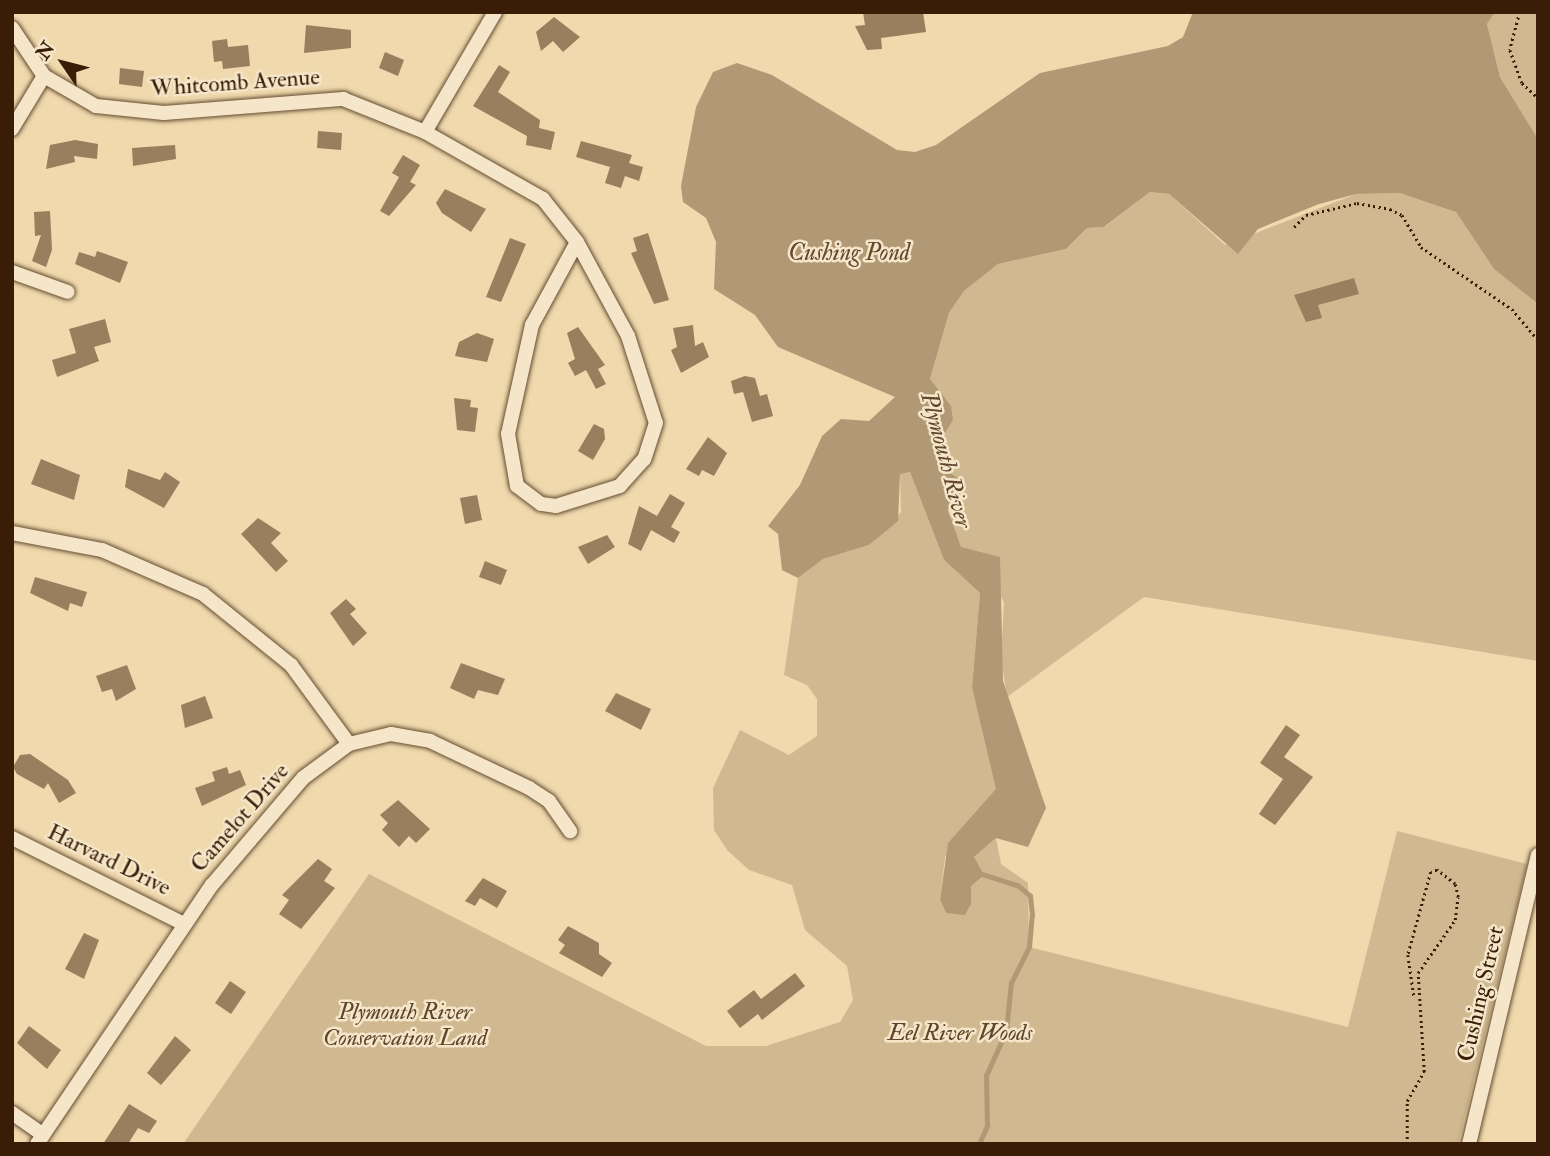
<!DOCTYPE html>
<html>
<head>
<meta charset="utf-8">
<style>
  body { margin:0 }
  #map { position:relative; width:1550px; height:1156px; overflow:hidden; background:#efd9ad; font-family:"IM FELL Double Pica",serif }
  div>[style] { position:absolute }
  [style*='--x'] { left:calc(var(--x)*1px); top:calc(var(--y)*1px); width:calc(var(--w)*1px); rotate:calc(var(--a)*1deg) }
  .green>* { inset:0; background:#d0b991 }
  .water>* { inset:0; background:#b19975 }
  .stream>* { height:4.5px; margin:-2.25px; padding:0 2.25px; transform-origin:2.25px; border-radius:2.25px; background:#b19975 }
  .building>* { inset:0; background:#987f5d }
  .path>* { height:2.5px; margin-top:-1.25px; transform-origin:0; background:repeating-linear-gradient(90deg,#391d07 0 2px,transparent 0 5.5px) }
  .roads { filter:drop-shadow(0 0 2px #664c30) drop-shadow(0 0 2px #664c30) }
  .minor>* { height:14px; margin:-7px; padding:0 7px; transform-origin:7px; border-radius:7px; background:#f5e6ca }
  span { translate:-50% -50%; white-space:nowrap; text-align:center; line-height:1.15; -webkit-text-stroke:5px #f5e6ca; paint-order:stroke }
  .street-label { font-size:23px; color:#391d07 }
  .park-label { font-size:23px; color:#5f442a; font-style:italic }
  .water-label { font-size:24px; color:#63482e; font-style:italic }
  .frame { position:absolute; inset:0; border:14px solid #391d07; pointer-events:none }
  .north { position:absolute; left:28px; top:28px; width:70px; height:70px; -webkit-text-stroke:5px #f5e6ca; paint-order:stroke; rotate:305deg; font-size:19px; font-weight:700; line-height:28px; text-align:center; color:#391d07 }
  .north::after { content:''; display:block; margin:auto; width:24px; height:32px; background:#391d07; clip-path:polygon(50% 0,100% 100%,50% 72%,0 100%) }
</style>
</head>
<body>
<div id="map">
  <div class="green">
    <i style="clip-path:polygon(1495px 12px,1538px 12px,1538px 139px,1500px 77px,1487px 24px)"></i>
    <i style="clip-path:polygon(1150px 192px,1169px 194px,1225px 245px,1356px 194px,1400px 193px,1437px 202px,1456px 212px,1494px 269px,1538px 304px,1538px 661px,1144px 597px,1007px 697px,1001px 658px,1004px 602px,974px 554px,961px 547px,950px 517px,963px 491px,940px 466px,938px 445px,953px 420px,930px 379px,949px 313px,964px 291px,998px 264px,1066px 249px,1087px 228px,1105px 227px)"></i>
    <i style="clip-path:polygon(910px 472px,944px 560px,980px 593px,972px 687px,997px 770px,996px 789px,945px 857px,940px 900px,946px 913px,965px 914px,974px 857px,996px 838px,1001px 864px,1028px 883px,1029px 947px,1348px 1027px,1397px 831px,1527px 864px,1458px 1144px,183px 1144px,369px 874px,706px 1046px,766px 1046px,840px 1022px,853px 1000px,847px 966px,805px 930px,792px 885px,749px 870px,728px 851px,714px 830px,713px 788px,740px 730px,789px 755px,817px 736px,817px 699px,807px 685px,784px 675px,798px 578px,823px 559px,869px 545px,901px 512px,900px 473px)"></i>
  </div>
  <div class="water">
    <i style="clip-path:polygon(1193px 12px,1495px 12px,1487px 24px,1500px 77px,1538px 139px,1538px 304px,1494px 269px,1456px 212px,1400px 193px,1356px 194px,1319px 204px,1258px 229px,1238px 254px,1169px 194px,1150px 192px,1104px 227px,1087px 228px,1066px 249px,998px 264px,964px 291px,949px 313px,930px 379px,951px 406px,953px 420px,938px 445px,940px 466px,962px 481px,963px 491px,948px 510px,961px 547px,1000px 557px,1003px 681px,1046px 808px,1028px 847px,996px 838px,974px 857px,984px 875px,971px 886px,971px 904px,965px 915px,946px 913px,940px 900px,948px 843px,996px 789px,972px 687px,980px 593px,944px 560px,910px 472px,900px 474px,898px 521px,869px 545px,823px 559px,798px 578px,782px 570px,778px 534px,768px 526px,800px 485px,822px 436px,841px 419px,869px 421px,895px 397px,778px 347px,755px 315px,714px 289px,716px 242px,706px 218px,683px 202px,681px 186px,696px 107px,713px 72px,737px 63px,772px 75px,897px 150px,915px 152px,936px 145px,1040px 73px,1168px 46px,1183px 37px)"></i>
  </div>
  <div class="stream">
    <i style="--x:922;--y:1144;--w:25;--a:0"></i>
    <i style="--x:979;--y:1144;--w:20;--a:-66"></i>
    <i style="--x:987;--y:1126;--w:50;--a:-91.1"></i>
    <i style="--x:986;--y:1076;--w:49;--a:-66"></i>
    <i style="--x:1006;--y:1031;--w:48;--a:-84.1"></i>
    <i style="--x:1011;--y:983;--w:40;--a:-63.4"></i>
    <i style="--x:1029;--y:947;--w:32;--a:-85"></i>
    <i style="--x:1032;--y:915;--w:19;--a:-96"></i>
    <i style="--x:1030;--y:896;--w:16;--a:-140"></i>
    <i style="--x:1018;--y:886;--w:39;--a:-162"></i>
  </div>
  <div class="building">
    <i style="clip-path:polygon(863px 12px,923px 12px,926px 32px,881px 38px,882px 49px,867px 50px,855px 26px,865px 25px)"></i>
    <i style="clip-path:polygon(554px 17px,580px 37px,563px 52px,553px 41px,541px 51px,536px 32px)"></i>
    <i style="clip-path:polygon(306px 25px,351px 30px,351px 48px,304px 53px)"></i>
    <i style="clip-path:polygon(227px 39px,228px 47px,248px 45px,250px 66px,223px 69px,222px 61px,214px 62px,212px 41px)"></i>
    <i style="clip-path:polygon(385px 52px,404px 60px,398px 76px,379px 68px)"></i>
    <i style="clip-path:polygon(499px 65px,510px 72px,498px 92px,540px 120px,539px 128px,555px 132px,551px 150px,526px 145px,527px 136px,473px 106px)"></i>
    <i style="clip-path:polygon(120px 68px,144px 71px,142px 87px,119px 84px)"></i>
    <i style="clip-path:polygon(318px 131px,342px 133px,341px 150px,317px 148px)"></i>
    <i style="clip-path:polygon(75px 140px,98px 144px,97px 159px,74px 156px,75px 162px,46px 169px,50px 145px)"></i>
    <i style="clip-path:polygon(581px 141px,632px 155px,629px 163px,643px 167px,639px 181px,625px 176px,621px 188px,605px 183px,610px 167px,576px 157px)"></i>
    <i style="clip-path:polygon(175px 145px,176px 159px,133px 166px,132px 148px)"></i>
    <i style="clip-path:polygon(403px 155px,420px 165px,410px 182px,416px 185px,389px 216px,380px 211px,399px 177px,392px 173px)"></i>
    <i style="clip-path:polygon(445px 189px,486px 209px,471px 232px,442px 213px,436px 203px)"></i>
    <i style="clip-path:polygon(50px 211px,52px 250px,46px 267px,32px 261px,41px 235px,35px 236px,34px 212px)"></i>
    <i style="clip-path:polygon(648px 233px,669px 300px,654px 304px,631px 253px,637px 251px,633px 238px)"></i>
    <i style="clip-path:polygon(510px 238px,526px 244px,501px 302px,486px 297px)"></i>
    <i style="clip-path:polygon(97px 251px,128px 262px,120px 283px,75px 264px,79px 252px,95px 257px)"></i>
    <i style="clip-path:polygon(1354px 278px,1359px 294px,1318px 305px,1322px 318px,1306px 322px,1294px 295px)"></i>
    <i style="clip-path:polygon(105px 319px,111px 342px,94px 347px,99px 361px,57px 377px,52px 360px,76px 353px,69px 329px)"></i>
    <i style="clip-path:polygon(693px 325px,695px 346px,703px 342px,709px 357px,681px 373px,671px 350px,677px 347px,673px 328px)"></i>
    <i style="clip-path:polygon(578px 327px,605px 365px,598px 369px,606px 384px,596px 389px,586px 370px,575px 376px,568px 363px,575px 359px,567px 333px)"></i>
    <i style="clip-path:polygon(477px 333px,494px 339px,487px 362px,455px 356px,459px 342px)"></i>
    <i style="clip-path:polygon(745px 376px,755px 378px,760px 396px,767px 394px,773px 416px,752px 422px,743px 392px,734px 394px,731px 381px)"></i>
    <i style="clip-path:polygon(454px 398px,471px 400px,470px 407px,478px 408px,475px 432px,457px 430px)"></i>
    <i style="clip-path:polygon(594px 424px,604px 429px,605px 439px,593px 460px,578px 451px)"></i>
    <i style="clip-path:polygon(708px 437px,727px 453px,714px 476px,702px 470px,699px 476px,686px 469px)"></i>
    <i style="clip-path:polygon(41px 459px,80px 475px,74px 500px,31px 484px)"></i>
    <i style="clip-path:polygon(128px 469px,160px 480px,165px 472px,180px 482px,164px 508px,125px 487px)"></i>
    <i style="clip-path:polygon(670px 494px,685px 503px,671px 527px,680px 532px,674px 543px,651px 530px,641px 551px,628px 544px,639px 506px,657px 516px)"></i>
    <i style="clip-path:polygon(477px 495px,482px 520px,465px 524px,460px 498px)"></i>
    <i style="clip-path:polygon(258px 518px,281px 533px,271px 543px,288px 561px,276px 572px,241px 534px)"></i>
    <i style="clip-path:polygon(607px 535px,615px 547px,588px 564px,578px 547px)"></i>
    <i style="clip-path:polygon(485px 561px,507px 570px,501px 585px,479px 577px)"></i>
    <i style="clip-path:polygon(35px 577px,87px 592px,82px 607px,70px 603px,68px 611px,30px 593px)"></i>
    <i style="clip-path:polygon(346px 599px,356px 609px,350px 614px,367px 633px,353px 646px,330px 613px)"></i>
    <i style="clip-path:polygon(461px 663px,505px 679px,498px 695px,478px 690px,474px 699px,450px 688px)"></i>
    <i style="clip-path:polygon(127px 665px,136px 689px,116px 701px,112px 689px,102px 692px,96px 676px)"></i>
    <i style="clip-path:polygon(616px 693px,651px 709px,641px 730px,605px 711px)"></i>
    <i style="clip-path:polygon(205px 696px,213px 718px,185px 728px,181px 705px)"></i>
    <i style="clip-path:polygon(1286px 725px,1300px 735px,1284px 757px,1313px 777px,1275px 825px,1259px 814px,1283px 779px,1260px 763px)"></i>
    <i style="clip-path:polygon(30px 754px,68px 780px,76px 793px,59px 803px,48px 783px,44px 789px,17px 774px,13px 767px,20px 755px)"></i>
    <i style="clip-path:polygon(227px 767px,229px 774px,240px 770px,246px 785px,202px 806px,195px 788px,215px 781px,212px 772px)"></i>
    <i style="clip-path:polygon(398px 800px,430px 829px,416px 843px,409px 836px,399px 847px,382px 830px,388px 823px,380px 815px)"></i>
    <i style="clip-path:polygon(318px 859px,332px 869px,324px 881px,335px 888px,301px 929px,279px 914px,289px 900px,282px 895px)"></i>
    <i style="clip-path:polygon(483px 878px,507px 891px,497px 908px,480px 898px,475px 906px,465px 901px)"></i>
    <i style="clip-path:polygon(568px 926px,599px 943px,599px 954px,612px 963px,602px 977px,559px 953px,565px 945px,558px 940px)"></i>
    <i style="clip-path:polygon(84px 933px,99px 940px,84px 979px,65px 969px)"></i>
    <i style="clip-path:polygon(795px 973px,805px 986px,762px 1020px,758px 1014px,740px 1028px,727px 1011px,754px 990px,761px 999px)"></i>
    <i style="clip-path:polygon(230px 981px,246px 992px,231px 1014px,215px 1003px)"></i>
    <i style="clip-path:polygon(29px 1026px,61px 1050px,47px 1069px,17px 1043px)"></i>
    <i style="clip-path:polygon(175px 1036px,191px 1050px,161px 1085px,147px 1073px)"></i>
    <i style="clip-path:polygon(129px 1104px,157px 1121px,149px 1133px,138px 1128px,128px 1144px,103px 1144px)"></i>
  </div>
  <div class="path">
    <i style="--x:1520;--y:12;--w:39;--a:105"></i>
    <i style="--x:1510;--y:50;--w:35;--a:70"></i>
    <i style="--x:1522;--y:83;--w:22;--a:43"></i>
    <i style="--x:1294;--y:227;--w:17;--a:-45"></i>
    <i style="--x:1306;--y:215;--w:52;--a:-13.2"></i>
    <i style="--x:1357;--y:203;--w:34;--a:10"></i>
    <i style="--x:1390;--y:209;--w:13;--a:27"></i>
    <i style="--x:1402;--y:215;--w:37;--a:59"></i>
    <i style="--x:1421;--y:247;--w:110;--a:34.3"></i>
    <i style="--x:1512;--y:309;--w:40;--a:50"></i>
    <i style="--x:1407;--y:1144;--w:43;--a:-90"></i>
    <i style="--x:1407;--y:1101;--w:34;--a:-60"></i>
    <i style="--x:1424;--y:1072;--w:99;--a:-93.5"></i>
    <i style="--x:1418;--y:973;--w:65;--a:-55.1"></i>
    <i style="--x:1455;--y:920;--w:23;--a:-83"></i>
    <i style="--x:1458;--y:897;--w:13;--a:-103"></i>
    <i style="--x:1455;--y:884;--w:23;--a:-142"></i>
    <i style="--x:1437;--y:870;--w:6;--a:162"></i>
    <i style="--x:1431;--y:872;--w:86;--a:105.5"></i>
    <i style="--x:1408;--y:955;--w:41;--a:81.7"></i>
  </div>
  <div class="roads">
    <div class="minor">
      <i style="--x:12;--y:28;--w:58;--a:56.3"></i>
      <i style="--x:44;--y:76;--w:60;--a:30"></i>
      <i style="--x:96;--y:106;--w:68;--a:5.9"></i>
      <i style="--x:164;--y:113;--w:180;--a:-4.5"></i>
      <i style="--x:343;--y:99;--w:88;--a:21.9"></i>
      <i style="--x:425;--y:132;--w:136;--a:29.6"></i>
      <i style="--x:543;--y:199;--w:55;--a:51.7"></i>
      <i style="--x:577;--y:242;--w:107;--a:61.5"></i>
      <i style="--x:628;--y:336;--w:91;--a:72.2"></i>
      <i style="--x:656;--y:423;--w:38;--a:108"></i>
      <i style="--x:644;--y:459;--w:36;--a:132"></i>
      <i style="--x:620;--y:486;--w:67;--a:162.6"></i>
      <i style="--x:556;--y:506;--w:15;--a:-172"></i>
      <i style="--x:541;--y:504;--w:30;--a:-143"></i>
      <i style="--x:517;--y:486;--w:53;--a:-99.8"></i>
      <i style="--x:508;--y:434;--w:112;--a:-77.6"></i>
      <i style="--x:532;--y:325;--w:94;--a:-61.5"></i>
      <i style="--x:12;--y:129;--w:62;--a:-58.9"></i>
      <i style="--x:425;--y:132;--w:139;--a:-59.7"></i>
      <i style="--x:12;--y:272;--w:59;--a:19.7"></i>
      <i style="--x:12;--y:533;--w:92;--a:10.7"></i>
      <i style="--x:102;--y:550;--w:110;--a:23.5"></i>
      <i style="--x:203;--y:594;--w:113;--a:38.9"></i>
      <i style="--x:291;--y:665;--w:98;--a:53.7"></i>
      <i style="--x:12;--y:838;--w:192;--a:26.6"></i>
      <i style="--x:12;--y:1113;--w:38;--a:35"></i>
      <i style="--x:37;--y:1144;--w:313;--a:-56"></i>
      <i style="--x:212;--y:885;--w:140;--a:-49.6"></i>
      <i style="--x:303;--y:778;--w:57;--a:-36.5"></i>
      <i style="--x:349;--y:744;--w:43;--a:-13.4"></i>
      <i style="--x:391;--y:734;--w:40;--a:10"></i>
      <i style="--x:430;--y:741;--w:110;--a:25.4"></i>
      <i style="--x:529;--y:788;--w:24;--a:33"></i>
      <i style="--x:549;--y:801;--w:37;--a:55"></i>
      <i style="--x:1469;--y:1144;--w:297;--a:-76.6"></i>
    </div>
  </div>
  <div class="street-label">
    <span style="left:235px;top:83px;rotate:-4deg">Whitcomb Avenue</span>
    <span style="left:240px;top:818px;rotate:-49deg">Camelot Drive</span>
    <span style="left:109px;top:860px;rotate:26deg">Harvard Drive</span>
    <span style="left:1481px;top:994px;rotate:-77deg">Cushing Street</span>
  </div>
  <div class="park-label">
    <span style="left:405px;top:1025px">Plymouth River<br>Conservation Land</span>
    <span style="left:960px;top:1033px">Eel River Woods</span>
  </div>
  <div class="water-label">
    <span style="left:849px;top:253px">Cushing Pond</span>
    <span style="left:946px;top:460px;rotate:75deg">Plymouth River</span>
  </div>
  <div class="frame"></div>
  <div class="north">N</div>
</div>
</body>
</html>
